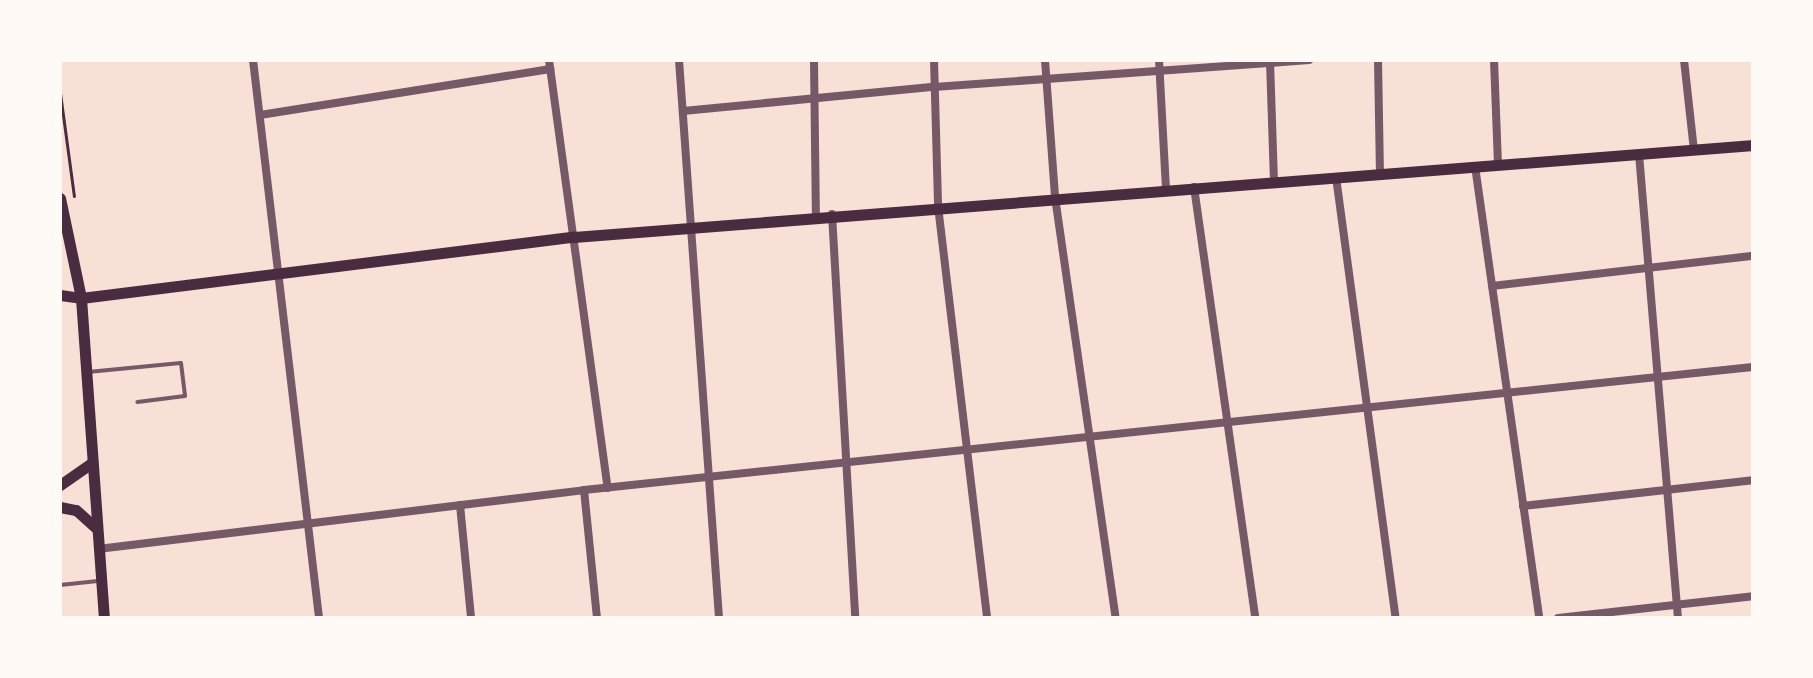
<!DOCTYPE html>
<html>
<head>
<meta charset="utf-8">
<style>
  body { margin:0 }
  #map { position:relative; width:1813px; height:678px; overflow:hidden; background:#f7e1d7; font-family:Roboto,sans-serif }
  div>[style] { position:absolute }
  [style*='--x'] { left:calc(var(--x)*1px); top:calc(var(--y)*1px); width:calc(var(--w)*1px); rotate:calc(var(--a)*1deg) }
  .path>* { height:3px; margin:-1.5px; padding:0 1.5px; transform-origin:1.5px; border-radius:1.5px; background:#4a2c40 }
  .service>* { height:4px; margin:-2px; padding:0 2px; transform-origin:2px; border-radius:2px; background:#755966 }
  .minor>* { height:8px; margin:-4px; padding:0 4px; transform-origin:4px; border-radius:4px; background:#755966 }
  .secondary>* { height:11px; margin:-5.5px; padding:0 5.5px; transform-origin:5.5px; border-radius:5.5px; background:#4a2c40 }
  span { translate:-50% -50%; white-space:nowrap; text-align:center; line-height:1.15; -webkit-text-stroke:6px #fffaf5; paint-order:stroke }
  .frame { position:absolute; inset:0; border:62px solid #fffaf5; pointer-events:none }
</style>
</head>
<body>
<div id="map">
  <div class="path">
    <i style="--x:60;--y:93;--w:104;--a:82.3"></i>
  </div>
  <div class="service">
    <i style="--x:88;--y:372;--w:93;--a:-5.5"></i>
    <i style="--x:181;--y:363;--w:33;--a:83"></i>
    <i style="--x:185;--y:396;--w:48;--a:172.9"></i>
    <i style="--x:60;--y:585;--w:38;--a:-6"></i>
  </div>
  <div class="minor">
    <i style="--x:253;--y:60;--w:562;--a:83.25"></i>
    <i style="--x:549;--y:60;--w:432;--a:82.2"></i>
    <i style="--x:679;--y:60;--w:559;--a:85.9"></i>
    <i style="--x:814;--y:60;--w:156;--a:89.3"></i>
    <i style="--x:934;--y:60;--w:146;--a:88.4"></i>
    <i style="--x:938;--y:206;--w:415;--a:83.2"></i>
    <i style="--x:1045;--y:60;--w:137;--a:85.8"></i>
    <i style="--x:1055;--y:197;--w:425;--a:81.8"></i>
    <i style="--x:1159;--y:60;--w:128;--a:86.9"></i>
    <i style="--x:1378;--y:60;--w:113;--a:89"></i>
    <i style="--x:1494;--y:60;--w:104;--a:87.8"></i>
    <i style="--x:1684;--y:60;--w:91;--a:83.7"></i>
    <i style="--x:1270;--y:61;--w:120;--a:88.1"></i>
    <i style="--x:683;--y:111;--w:252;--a:-5.5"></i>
    <i style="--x:934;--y:87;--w:376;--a:-4.1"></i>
    <i style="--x:260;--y:115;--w:294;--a:-9"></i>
    <i style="--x:1639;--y:154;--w:466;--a:85.2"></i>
    <i style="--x:1475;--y:166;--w:457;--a:81.9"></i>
    <i style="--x:1336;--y:177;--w:445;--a:82.3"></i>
    <i style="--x:1194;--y:187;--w:435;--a:81.9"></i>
    <i style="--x:832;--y:214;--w:405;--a:86.7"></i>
    <i style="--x:1492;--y:286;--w:263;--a:-6.6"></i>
    <i style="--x:584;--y:490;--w:129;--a:84.2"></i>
    <i style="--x:460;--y:505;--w:114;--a:84.4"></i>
    <i style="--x:1523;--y:506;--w:231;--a:-6.4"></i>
    <i style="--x:98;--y:549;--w:490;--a:-6.9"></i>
    <i style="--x:584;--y:490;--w:1175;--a:-6.01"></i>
    <i style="--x:1558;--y:618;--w:196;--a:-6.4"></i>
  </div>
  <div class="secondary">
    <i style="--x:60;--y:198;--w:102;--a:78.1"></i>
    <i style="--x:81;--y:298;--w:321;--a:85.9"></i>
    <i style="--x:60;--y:295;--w:21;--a:8"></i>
    <i style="--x:81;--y:298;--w:497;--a:-7.1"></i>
    <i style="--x:574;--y:237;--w:1183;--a:-4.46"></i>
    <i style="--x:60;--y:485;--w:39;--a:-35"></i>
    <i style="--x:60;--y:507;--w:16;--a:11"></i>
    <i style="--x:76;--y:510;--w:28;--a:42"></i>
  </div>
  <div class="frame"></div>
</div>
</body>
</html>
